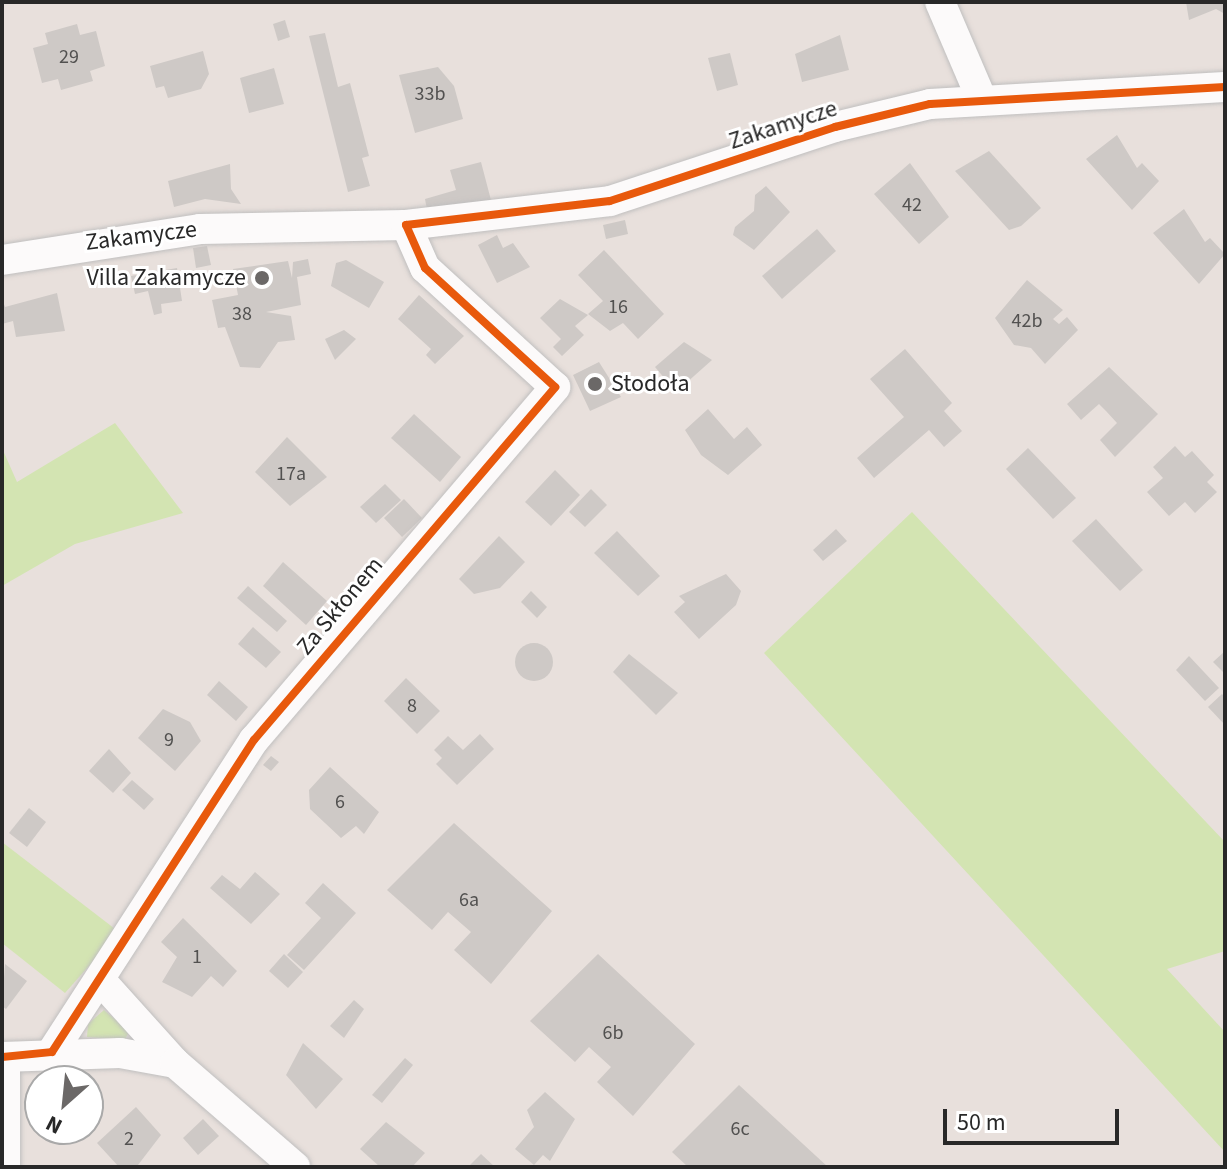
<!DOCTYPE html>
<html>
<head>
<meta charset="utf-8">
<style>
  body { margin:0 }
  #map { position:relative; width:1227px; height:1169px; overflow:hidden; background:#e8e0dc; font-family:"Source Sans 3",sans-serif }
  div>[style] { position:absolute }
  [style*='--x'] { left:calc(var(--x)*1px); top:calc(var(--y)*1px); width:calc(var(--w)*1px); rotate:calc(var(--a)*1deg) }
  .green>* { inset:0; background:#d3e4b2 }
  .building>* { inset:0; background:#cec9c6 }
  .round { border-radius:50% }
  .roads { filter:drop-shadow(0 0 2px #c0bfbf) drop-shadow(0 0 2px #c0bfbf) }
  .minor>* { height:30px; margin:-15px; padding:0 15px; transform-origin:15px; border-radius:15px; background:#fcfafa }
  .cycleway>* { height:8px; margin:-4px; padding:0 4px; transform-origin:4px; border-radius:4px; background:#e8590c }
  .dots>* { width:22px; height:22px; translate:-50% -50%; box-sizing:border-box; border:4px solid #fff; border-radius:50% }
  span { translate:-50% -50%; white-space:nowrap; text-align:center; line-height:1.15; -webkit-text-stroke:6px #fff; paint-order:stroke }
  .number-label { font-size:20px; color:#525150 }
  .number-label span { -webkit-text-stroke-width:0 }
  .street-label { font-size:24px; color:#282828 }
  .poi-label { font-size:24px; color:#282828 }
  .right { translate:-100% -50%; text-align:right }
  .left { translate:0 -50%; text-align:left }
  .frame { position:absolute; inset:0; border:4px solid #282828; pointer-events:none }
  .north { position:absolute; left:24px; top:1065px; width:80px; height:80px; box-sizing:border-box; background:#fff; border:2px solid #a9a9a9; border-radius:50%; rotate:207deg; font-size:22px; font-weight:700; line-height:32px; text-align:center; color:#282828 }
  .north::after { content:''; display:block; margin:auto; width:28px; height:36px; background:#6b6867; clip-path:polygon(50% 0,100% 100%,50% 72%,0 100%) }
  .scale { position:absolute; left:943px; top:1109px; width:176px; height:36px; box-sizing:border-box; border:4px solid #282828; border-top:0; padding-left:10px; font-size:24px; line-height:28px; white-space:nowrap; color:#282828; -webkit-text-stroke:6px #fff; paint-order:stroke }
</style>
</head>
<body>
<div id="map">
  <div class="green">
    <i style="clip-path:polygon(115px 423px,183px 513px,75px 544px,2px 586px,2px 448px,17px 482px)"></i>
    <i style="clip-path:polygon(912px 512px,1225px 842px,1225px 951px,1167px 969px,1225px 1032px,1225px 1152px,764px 653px)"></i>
    <i style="clip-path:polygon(2px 842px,119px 932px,65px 993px,2px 943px)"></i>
    <i style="clip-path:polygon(104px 1010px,129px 1031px,125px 1040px,87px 1037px,88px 1024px)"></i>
  </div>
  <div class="building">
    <i style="clip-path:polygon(1186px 2px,1225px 2px,1225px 14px,1216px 9px,1189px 20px)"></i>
    <i style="clip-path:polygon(285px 20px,290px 37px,278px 41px,273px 24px)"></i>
    <i style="clip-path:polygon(77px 24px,80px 35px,96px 31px,105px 66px,90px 71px,93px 81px,61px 90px,58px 79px,42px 83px,33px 48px,48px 44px,45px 33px)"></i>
    <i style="clip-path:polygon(325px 33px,338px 87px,350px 83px,369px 156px,362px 158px,370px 186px,348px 192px,309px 36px)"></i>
    <i style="clip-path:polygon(840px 35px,849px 70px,802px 82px,795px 54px)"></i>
    <i style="clip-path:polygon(203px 51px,209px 74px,201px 89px,168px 98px,164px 86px,156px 88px,150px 66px)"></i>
    <i style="clip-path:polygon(730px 53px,738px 85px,717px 91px,708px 58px)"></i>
    <i style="clip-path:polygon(438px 67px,454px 86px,463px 119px,415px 133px,399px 75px)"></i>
    <i style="clip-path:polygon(274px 68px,284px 104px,249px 113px,240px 78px)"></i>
    <i style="clip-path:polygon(1117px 135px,1137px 168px,1142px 163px,1159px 181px,1132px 210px,1086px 159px)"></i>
    <i style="clip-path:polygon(989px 151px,1041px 208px,1021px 226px,1009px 230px,955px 171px)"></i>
    <i style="clip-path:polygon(481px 162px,492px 204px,427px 210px,425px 199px,456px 190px,450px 170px)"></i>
    <i style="clip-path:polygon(910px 163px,949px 217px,919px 244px,874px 194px)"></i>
    <i style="clip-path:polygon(230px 164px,231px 189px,241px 204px,205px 199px,174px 207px,168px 181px)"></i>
    <i style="clip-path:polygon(766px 186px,790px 212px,754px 250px,733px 235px,735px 227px,754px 211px,755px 195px)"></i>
    <i style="clip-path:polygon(1184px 209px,1205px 242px,1210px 238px,1225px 254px,1199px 284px,1153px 233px)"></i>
    <i style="clip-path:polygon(625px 220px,628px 234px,606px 239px,603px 225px)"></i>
    <i style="clip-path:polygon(817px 229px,836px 251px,782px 299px,762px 276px)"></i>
    <i style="clip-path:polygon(497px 235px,503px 248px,513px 243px,530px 267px,497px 283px,478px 245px)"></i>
    <i style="clip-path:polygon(207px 246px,211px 265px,196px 268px,193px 248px)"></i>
    <i style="clip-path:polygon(604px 250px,664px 314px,638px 339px,623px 323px,610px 331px,588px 314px,603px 301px,578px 275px)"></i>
    <i style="clip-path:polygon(308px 259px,311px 274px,297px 277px,301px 305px,266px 312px,291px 316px,295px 340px,278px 342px,260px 368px,240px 367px,225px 327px,218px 328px,212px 300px,238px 295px,233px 269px,288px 261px,292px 278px,293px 262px)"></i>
    <i style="clip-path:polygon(346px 260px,384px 282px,369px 308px,331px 286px,336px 263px)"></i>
    <i style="clip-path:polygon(177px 268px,182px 301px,161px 304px,162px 313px,154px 315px,148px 291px,135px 294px,131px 276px)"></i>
    <i style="clip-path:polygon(1027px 280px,1063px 310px,1053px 319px,1059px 324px,1067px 317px,1078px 330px,1045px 364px,1031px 348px,1014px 345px,995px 318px)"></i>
    <i style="clip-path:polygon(57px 293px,65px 331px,16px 337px,13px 321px,2px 324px,2px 299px,5px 307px)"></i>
    <i style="clip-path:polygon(419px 295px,464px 336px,435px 364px,426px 355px,431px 349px,398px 319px)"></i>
    <i style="clip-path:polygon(560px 299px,588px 315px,575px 326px,584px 335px,562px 356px,553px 347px,561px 339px,540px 318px)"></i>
    <i style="clip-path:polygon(344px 330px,356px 339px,335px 360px,325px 339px)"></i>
    <i style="clip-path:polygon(684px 342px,712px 360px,676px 392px,655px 367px)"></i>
    <i style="clip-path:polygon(905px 349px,952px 403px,944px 411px,962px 431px,944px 447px,929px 430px,874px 478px,857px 458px,904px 417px,870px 379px)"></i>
    <i style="clip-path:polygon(599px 362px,621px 397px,590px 411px,573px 375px)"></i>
    <i style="clip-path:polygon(1109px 367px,1158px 414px,1115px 457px,1100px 440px,1117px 423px,1106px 411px,1099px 404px,1081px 420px,1067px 404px)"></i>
    <i style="clip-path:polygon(708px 409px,734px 439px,747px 427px,762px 445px,728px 475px,701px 455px,685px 430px)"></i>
    <i style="clip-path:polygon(414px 414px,461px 457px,440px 482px,391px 438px)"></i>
    <i style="clip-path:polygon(287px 437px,327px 477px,290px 506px,255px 472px)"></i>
    <i style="clip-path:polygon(1175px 446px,1185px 457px,1192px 451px,1214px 475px,1207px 482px,1217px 492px,1195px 513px,1185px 502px,1169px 516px,1147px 492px,1163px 478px,1153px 467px)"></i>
    <i style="clip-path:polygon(1028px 448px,1076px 498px,1053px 519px,1006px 469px)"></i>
    <i style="clip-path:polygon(555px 470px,580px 495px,551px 526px,525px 502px)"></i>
    <i style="clip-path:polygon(385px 484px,401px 500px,376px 523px,360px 507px)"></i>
    <i style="clip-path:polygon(591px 489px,607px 505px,585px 527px,569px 512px)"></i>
    <i style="clip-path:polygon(404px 499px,422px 518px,402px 537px,384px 518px)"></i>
    <i style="clip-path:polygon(1096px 519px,1143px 570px,1120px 591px,1072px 541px)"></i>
    <i style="clip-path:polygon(836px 529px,847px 541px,823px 561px,813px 550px)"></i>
    <i style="clip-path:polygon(617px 531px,660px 576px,638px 596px,594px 553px)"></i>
    <i style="clip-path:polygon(499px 536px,525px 562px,500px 588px,474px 594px,459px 579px)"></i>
    <i style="clip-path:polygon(283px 562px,327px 601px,306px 625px,263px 586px)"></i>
    <i style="clip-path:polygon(726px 574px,741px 591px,736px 605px,699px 639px,674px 612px,685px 602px,679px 596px)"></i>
    <i style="clip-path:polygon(248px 586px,287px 621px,277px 632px,237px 598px)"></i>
    <i style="clip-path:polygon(531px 591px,547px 607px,537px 618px,521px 602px)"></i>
    <i style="clip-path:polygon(253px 627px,281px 652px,266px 668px,238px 644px)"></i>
    <i class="round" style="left:515px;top:643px;width:38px;height:38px"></i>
    <i style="clip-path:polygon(1225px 651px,1225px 674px,1213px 662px)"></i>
    <i style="clip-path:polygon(629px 654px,678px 693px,656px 715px,613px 672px)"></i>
    <i style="clip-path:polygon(1189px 656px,1219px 688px,1205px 701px,1176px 670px)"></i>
    <i style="clip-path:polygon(406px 678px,440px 711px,417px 734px,384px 701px)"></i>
    <i style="clip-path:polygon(219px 681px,248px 707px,236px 721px,207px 695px)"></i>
    <i style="clip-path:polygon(1222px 694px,1225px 697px,1225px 725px,1208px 707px)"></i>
    <i style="clip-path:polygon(163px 709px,190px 722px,201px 741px,175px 771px,138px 738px)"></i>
    <i style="clip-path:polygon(480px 734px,494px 749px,457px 785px,436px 764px,442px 758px,434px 750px,448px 736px,463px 750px)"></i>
    <i style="clip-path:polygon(109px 749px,131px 773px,113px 793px,89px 771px)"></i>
    <i style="clip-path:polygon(271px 756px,279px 762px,271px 771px,263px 765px)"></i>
    <i style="clip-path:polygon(330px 767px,379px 812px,364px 834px,356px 826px,341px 838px,310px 809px,309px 790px)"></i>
    <i style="clip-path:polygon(132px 780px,154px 799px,144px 810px,122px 790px)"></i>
    <i style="clip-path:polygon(29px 808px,46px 822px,27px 847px,9px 833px)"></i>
    <i style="clip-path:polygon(454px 823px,552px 911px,491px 984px,454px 950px,471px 932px,448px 912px,432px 930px,387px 890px)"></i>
    <i style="clip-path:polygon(255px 872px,280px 894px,251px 924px,210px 888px,222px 875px,240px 889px)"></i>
    <i style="clip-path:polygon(323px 883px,356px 913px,304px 970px,287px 955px,321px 918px,305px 903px)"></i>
    <i style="clip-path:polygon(183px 918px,237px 971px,223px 987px,211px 976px,192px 997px,162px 982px,177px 957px,161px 942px)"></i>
    <i style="clip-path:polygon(284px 954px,303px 972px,288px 988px,269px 971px)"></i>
    <i style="clip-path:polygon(598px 954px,695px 1044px,633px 1116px,597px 1082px,611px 1067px,589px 1047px,575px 1062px,530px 1021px)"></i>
    <i style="clip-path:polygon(5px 964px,27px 981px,6px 1009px,2px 1006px)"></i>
    <i style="clip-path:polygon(354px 1000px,364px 1009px,344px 1038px,330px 1026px)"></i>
    <i style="clip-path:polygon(303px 1043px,343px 1079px,316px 1109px,286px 1075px)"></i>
    <i style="clip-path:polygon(405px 1058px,413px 1065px,382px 1103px,372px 1095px)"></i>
    <i style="clip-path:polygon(739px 1085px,828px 1167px,688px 1167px,672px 1152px)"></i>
    <i style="clip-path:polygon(545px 1092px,575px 1119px,550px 1161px,543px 1155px,534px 1165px,515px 1149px,534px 1127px,527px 1110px)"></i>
    <i style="clip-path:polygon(136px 1107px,161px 1135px,138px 1165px,119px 1167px,97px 1143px)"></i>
    <i style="clip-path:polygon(203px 1119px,219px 1136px,198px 1155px,183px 1138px)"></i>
    <i style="clip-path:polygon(386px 1122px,425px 1153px,412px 1167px,380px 1167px,360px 1149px)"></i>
    <i style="clip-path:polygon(481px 1154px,495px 1167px,468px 1167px)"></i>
  </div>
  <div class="roads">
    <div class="minor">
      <i style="--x:940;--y:2;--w:107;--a:66.8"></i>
      <i style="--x:2;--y:260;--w:200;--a:-8.9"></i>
      <i style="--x:200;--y:229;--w:206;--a:-1.1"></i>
      <i style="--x:406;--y:225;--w:205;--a:-6.7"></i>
      <i style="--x:610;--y:201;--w:237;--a:-18.2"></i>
      <i style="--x:835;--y:127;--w:98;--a:-13.6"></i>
      <i style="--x:930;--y:104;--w:295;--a:-3.3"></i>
      <i style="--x:103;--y:983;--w:108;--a:48"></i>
      <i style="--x:52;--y:1052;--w:372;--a:-57.1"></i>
      <i style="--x:254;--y:740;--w:464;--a:-49.5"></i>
      <i style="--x:555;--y:387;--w:176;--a:-137.5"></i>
      <i style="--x:425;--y:268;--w:47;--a:-113.8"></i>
      <i style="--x:2;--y:1057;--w:118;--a:-1.9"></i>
      <i style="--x:120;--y:1053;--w:56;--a:10.3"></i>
      <i style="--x:175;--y:1063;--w:159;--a:40.9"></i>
      <i style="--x:5;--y:1057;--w:110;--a:90"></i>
    </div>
  </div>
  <div class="cycleway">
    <i style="--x:2;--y:1057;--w:50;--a:-5.7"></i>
    <i style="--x:52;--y:1052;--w:372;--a:-57.1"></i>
    <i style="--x:254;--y:740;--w:464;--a:-49.5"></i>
    <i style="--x:555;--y:387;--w:176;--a:-137.5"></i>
    <i style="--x:425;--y:268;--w:47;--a:-113.8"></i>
    <i style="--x:406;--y:225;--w:205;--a:-6.7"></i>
    <i style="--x:610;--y:201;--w:237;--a:-18.2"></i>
    <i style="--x:835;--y:127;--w:98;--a:-13.6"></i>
    <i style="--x:930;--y:104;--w:295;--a:-3.3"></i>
  </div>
  <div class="dots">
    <i style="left:262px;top:278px;background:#6b6867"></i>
    <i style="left:595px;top:384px;background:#6b6867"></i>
  </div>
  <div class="number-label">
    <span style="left:69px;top:57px">29</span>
    <span style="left:430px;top:94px">33b</span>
    <span style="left:912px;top:205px">42</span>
    <span style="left:618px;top:307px">16</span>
    <span style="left:242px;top:314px">38</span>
    <span style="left:1027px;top:321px">42b</span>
    <span style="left:291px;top:474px">17a</span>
    <span style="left:412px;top:706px">8</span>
    <span style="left:169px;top:740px">9</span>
    <span style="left:340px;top:802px">6</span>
    <span style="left:469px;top:900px">6a</span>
    <span style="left:197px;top:957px">1</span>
    <span style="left:613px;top:1033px">6b</span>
    <span style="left:740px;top:1129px">6c</span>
    <span style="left:129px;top:1139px">2</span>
  </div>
  <div class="street-label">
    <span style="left:783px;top:125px;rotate:-18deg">Zakamycze</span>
    <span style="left:141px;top:236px;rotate:-7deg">Zakamycze</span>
    <span style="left:340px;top:606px;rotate:-50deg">Za Skłonem</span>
  </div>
  <div class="poi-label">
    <span class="right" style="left:246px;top:278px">Villa Zakamycze</span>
    <span class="left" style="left:611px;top:384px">Stodoła</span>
  </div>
  <div class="frame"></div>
  <div class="north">N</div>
  <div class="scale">50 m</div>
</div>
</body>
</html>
